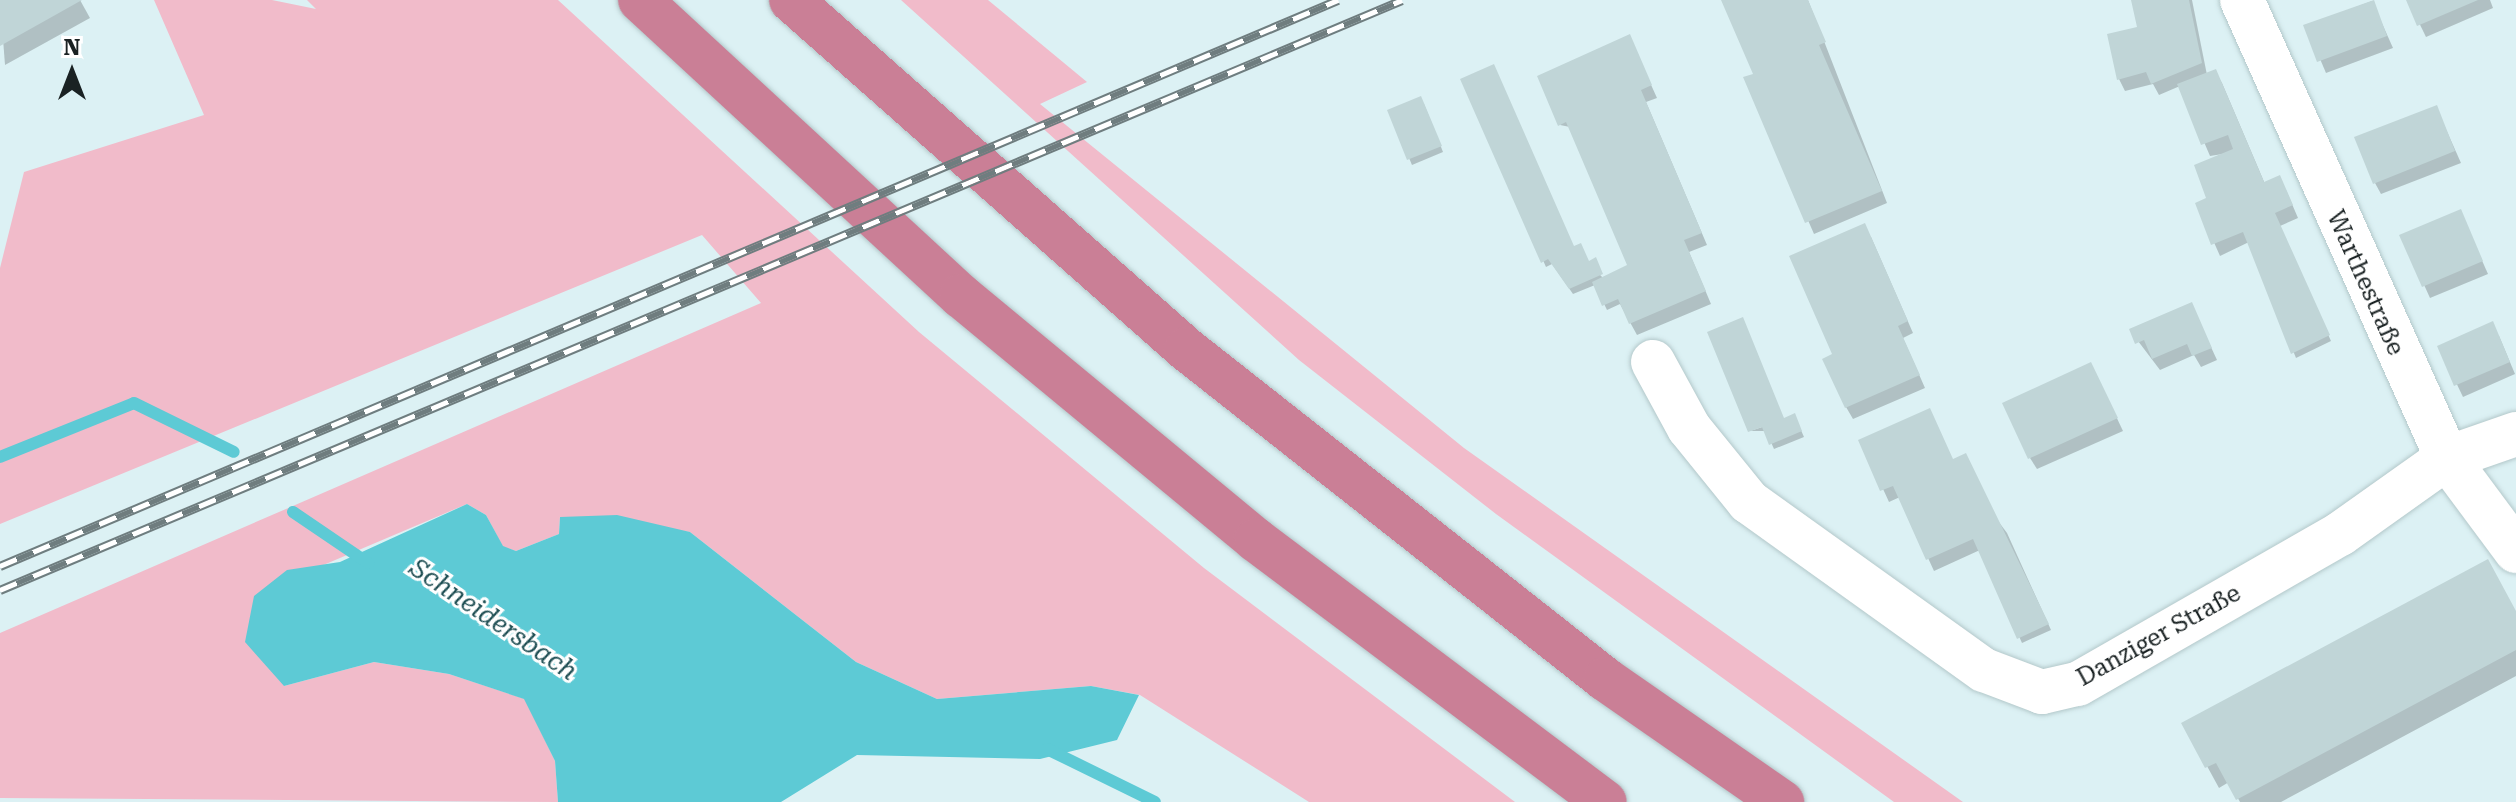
<!DOCTYPE html>
<html>
<head>
<meta charset="utf-8">
<style>
  body { margin:0 }
  #map { position:relative; width:2516px; height:802px; overflow:hidden; background:#dcf1f4; font-family:"Roboto Serif",serif }
  div>[style] { position:absolute }
  [style*='--x'] { left:calc(var(--x)*1px); top:calc(var(--y)*1px); width:calc(var(--w)*1px); rotate:calc(var(--a)*1deg) }
  .green>* { inset:0; background:#f1bbca }
  .water>* { inset:0; background:#5dcad5 }
  .shadow>* { inset:0; background:#0003 }
  .stream>* { height:12px; margin:-6px; padding:0 6px; transform-origin:6px; border-radius:6px; background:#5dcad5 }
  .building>* { inset:0; background:#c0d5d7 }
  .roads { filter:drop-shadow(0 0 2px #b3c8ca) drop-shadow(0 0 2px #b3c8ca) }
  .minor>* { height:44px; margin:-22px; padding:0 22px; transform-origin:22px; border-radius:22px; background:#fff }
  .highway>* { height:44px; margin:-22px; padding:0 22px; transform-origin:22px; border-radius:22px; background:#ca7f96 }
  .rail>* { height:9px; margin-top:-4.5px; transform-origin:0; background:repeating-linear-gradient(90deg,#fff 0 18px,#6f7d7f 0 36px); box-sizing:border-box; border-block:2px solid #6f7d7f }
  span { translate:-50% -50%; white-space:nowrap; text-align:center; line-height:1.15; -webkit-text-stroke:6px #fff; paint-order:stroke }
  .street-label { font-size:24px; color:#1a2223 }
  .water-label { font-size:26px; color:#1e4e53; font-style:italic }
  .north { position:absolute; left:32px; top:32px; width:80px; height:80px; -webkit-text-stroke:6px #fff; paint-order:stroke; rotate:0deg; font-size:22px; font-weight:700; line-height:32px; text-align:center; color:#1a2223 }
  .north::after { content:''; display:block; margin:auto; width:28px; height:36px; background:#1a2223; clip-path:polygon(50% 0,100% 100%,50% 72%,0 100%) }
</style>
</head>
<body>
<div id="map">
  <div class="green">
    <i style="clip-path:polygon(154px 0,272px 0,316px 9px,307px 0,558px 0,919px 332px,1204px 568px,1515px 802px,1309px 802px,1140px 695px,1091px 686px,937px 699px,856px 662px,690px 532px,560px 517px,559px 534px,516px 551px,503px 547px,486px 515px,467px 504px,307px 572px,287px 571px,284px 686px,374px 662px,449px 674px,525px 699px,555px 761px,558px 802px,0 798px,0 633px,761px 303px,702px 235px,0 524px,0 268px,24px 172px,204px 115px)"></i>
    <i style="clip-path:polygon(901px 0,988px 0,1087px 82px,1040px 104px,1464px 448px,1963px 802px,1894px 802px,1496px 514px,1299px 360px)"></i>
  </div>
  <div class="water">
    <i style="clip-path:polygon(467px 504px,486px 515px,503px 546px,516px 551px,559px 534px,560px 517px,617px 515px,690px 532px,856px 662px,937px 699px,1091px 686px,1139px 695px,1117px 740px,1040px 759px,857px 755px,781px 802px,558px 802px,555px 761px,524px 699px,449px 674px,374px 662px,284px 686px,245px 642px,254px 596px,287px 570px,340px 562px)"></i>
  </div>
  <div class="shadow">
    <i style="clip-path:polygon(0 0,80px 0,90px 18px,5px 65px)"></i>
    <i style="clip-path:polygon(1723px 0,1808px 0,1887px 203px,1814px 234px,1746px 78px,1755px 75px)"></i>
    <i style="clip-path:polygon(2132px 0,2192px 0,2207px 75px,2215px 72px,2222px 83px,2265px 184px,2286px 190px,2298px 218px,2280px 226px,2331px 341px,2296px 358px,2249px 242px,2220px 256px,2197px 204px,2208px 199px,2229px 153px,2210px 156px,2180px 86px,2159px 95px,2153px 84px,2125px 91px,2119px 79px,2139px 29px)"></i>
    <i style="clip-path:polygon(2408px 0,2490px 0,2493px 8px,2426px 37px)"></i>
    <i style="clip-path:polygon(2372px 1px,2393px 48px,2326px 73px,2306px 26px)"></i>
    <i style="clip-path:polygon(1629px 36px,1657px 98px,1646px 102px,1707px 245px,1689px 252px,1711px 304px,1637px 335px,1620px 304px,1607px 310px,1595px 285px,1573px 294px,1552px 264px,1546px 267px,1463px 80px,1574px 248px,1604px 279px,1629px 266px,1570px 127px,1560px 125px)"></i>
    <i style="clip-path:polygon(1424px 104px,1443px 152px,1412px 165px,1389px 111px)"></i>
    <i style="clip-path:polygon(2436px 107px,2461px 163px,2381px 194px,2375px 183px)"></i>
    <i style="clip-path:polygon(2460px 211px,2488px 274px,2430px 298px,2402px 236px)"></i>
    <i style="clip-path:polygon(1871px 237px,1913px 333px,1903px 338px,1925px 388px,1853px 419px,1846px 407px)"></i>
    <i style="clip-path:polygon(2191px 304px,2217px 360px,2201px 367px,2194px 355px,2160px 370px,2138px 341px)"></i>
    <i style="clip-path:polygon(2499px 336px,2515px 374px,2463px 397px,2439px 347px)"></i>
    <i style="clip-path:polygon(2097px 376px,2123px 431px,2037px 469px,2030px 458px)"></i>
    <i style="clip-path:polygon(1784px 420px,1797px 421px,1804px 437px,1774px 449px,1766px 431px,1750px 431px)"></i>
    <i style="clip-path:polygon(1861px 441px,1953px 461px,2007px 533px,2051px 630px,2022px 643px,1980px 550px,1934px 571px,1900px 497px,1889px 502px)"></i>
    <i style="clip-path:polygon(2516px 614px,2516px 676px,2281px 802px,2240px 802px,2229px 782px,2219px 788px,2184px 724px)"></i>
  </div>
  <div class="stream">
    <i style="--x:0;--y:457;--w:144;--a:-21.9"></i>
    <i style="--x:134;--y:403;--w:111;--a:26.1"></i>
    <i style="--x:293;--y:512;--w:91;--a:34.2"></i>
    <i style="--x:1047;--y:749;--w:120;--a:26.1"></i>
  </div>
  <div class="building">
    <i style="clip-path:polygon(0 0,82px 0,0 46px)"></i>
    <i style="clip-path:polygon(1721px 0,1808px 0,1826px 42px,1819px 45px,1882px 191px,1805px 223px,1743px 77px,1753px 74px)"></i>
    <i style="clip-path:polygon(2131px 0,2189px 0,2202px 63px,2151px 84px,2146px 72px,2117px 80px,2107px 34px,2137px 27px)"></i>
    <i style="clip-path:polygon(2374px 0,2387px 36px,2317px 62px,2303px 25px)"></i>
    <i style="clip-path:polygon(2406px 0,2478px 0,2417px 26px)"></i>
    <i style="clip-path:polygon(1630px 34px,1652px 85px,1641px 90px,1702px 233px,1684px 240px,1706px 291px,1629px 324px,1618px 299px,1602px 306px,1592px 282px,1627px 265px,1566px 122px,1558px 126px,1537px 76px)"></i>
    <i style="clip-path:polygon(1494px 64px,1574px 246px,1581px 243px,1589px 261px,1596px 257px,1603px 274px,1569px 289px,1548px 259px,1541px 263px,1460px 79px)"></i>
    <i style="clip-path:polygon(2216px 69px,2264px 182px,2280px 175px,2293px 205px,2275px 213px,2330px 335px,2291px 354px,2243px 232px,2211px 245px,2195px 203px,2206px 198px,2194px 165px,2233px 149px,2228px 135px,2201px 145px,2177px 84px)"></i>
    <i style="clip-path:polygon(1421px 96px,1442px 146px,1407px 160px,1387px 110px)"></i>
    <i style="clip-path:polygon(2437px 105px,2455px 151px,2373px 184px,2354px 137px)"></i>
    <i style="clip-path:polygon(2461px 209px,2483px 261px,2422px 287px,2399px 235px)"></i>
    <i style="clip-path:polygon(1865px 223px,1908px 321px,1898px 326px,1920px 375px,1845px 408px,1822px 359px,1832px 354px,1789px 256px)"></i>
    <i style="clip-path:polygon(2192px 302px,2212px 348px,2192px 356px,2187px 344px,2152px 359px,2144px 340px,2135px 344px,2129px 329px)"></i>
    <i style="clip-path:polygon(1743px 317px,1784px 418px,1795px 413px,1802px 431px,1769px 445px,1762px 427px,1748px 432px,1707px 332px)"></i>
    <i style="clip-path:polygon(2493px 321px,2510px 362px,2454px 386px,2437px 346px)"></i>
    <i style="clip-path:polygon(2091px 362px,2118px 418px,2028px 459px,2002px 403px)"></i>
    <i style="clip-path:polygon(1930px 408px,1953px 459px,1966px 453px,2049px 624px,2017px 639px,1973px 539px,1926px 560px,1893px 486px,1880px 491px,1858px 440px)"></i>
    <i style="clip-path:polygon(2488px 559px,2516px 611px,2516px 650px,2236px 800px,2216px 763px,2205px 768px,2181px 723px)"></i>
  </div>
  <div class="roads">
    <div class="minor">
      <i style="--x:2242;--y:0;--w:502;--a:65.89"></i>
      <i style="--x:2447;--y:458;--w:116;--a:53.4"></i>
      <i style="--x:1653;--y:362;--w:75;--a:61.4"></i>
      <i style="--x:1689;--y:428;--w:95;--a:51"></i>
      <i style="--x:1749;--y:502;--w:289;--a:35.6"></i>
      <i style="--x:1984;--y:670;--w:62;--a:20.8"></i>
      <i style="--x:2042;--y:692;--w:37;--a:-13"></i>
      <i style="--x:2078;--y:684;--w:302;--a:-29.8"></i>
      <i style="--x:2340;--y:534;--w:131;--a:-35.4"></i>
      <i style="--x:2447;--y:458;--w:73;--a:-19.2"></i>
    </div>
    <div class="highway">
      <i style="--x:640;--y:0;--w:437;--a:42.7"></i>
      <i style="--x:961;--y:296;--w:383;--a:39.6"></i>
      <i style="--x:1256;--y:540;--w:436;--a:36.9"></i>
      <i style="--x:791;--y:0;--w:527;--a:41.46"></i>
      <i style="--x:1186;--y:349;--w:533;--a:38.22"></i>
      <i style="--x:1605;--y:679;--w:216;--a:34.8"></i>
    </div>
  </div>
  <div class="rail">
    <i style="--x:0;--y:566;--w:1453;--a:-22.93"></i>
    <i style="--x:0;--y:590;--w:1521;--a:-22.82"></i>
  </div>
  <div class="street-label">
    <span style="left:2365px;top:283px;rotate:66deg">Warthestraße</span>
    <span style="left:2159px;top:636px;rotate:-29deg">Danziger Straße</span>
  </div>
  <div class="water-label">
    <span style="left:493px;top:620px;rotate:34deg">Schneidersbach</span>
  </div>
  <div class="north">N</div>
</div>
</body>
</html>
